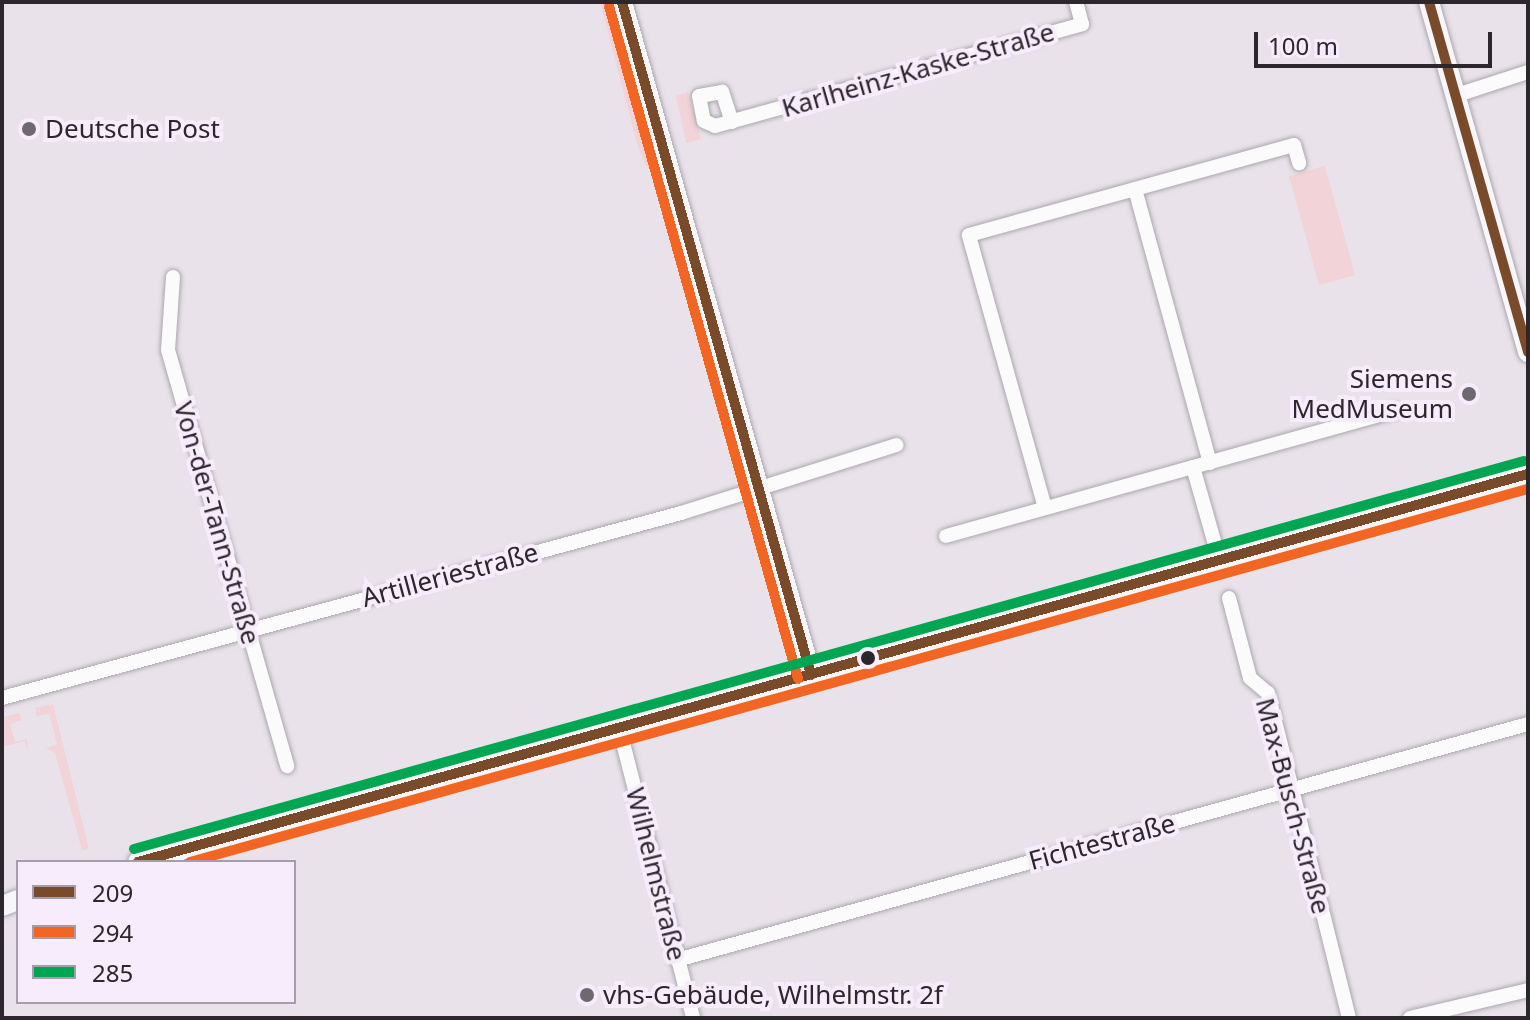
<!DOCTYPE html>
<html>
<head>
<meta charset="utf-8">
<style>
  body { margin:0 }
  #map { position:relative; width:1530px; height:1020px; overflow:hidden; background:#e9e2ea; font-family:"Noto Sans",sans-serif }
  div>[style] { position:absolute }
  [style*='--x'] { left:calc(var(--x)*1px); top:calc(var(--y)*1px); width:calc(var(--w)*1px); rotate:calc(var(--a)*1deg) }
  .green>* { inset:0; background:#f2d3d7 }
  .roads { filter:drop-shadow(0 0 2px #aca7ae) drop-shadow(0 0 2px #aca7ae) }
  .street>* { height:14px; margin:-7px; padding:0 7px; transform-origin:7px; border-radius:7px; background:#fcfbfc }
  .secondary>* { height:20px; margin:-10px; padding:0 10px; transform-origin:10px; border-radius:10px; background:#f7f6f9 }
  .bus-1>* { height:10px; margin:-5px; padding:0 5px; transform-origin:5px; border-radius:5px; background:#7a4b2a }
  .bus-2>* { height:10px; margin:-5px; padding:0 5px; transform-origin:5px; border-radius:5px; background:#f26522 }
  .bus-3>* { height:10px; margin:-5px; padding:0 5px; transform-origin:5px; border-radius:5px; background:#00a651 }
  .dots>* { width:22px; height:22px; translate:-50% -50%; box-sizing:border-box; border:4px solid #f7ecfb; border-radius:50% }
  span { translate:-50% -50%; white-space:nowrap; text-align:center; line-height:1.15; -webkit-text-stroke:8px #f7ecfb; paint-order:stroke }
  .street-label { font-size:26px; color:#2b272d }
  .poi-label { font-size:26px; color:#2b272d }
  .left { translate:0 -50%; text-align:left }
  .right { translate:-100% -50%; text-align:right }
  .frame { position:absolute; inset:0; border:4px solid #2b272d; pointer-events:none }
  .legend { position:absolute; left:16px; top:860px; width:280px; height:144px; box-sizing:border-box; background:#f7ecfb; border:2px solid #a59da9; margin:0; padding:10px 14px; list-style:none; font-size:24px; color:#2b272d }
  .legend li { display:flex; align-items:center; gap:16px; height:40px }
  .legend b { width:40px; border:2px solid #a59da9 }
  .scale { position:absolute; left:1254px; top:32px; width:238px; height:36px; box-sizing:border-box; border:4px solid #2b272d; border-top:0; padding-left:10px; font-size:24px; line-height:28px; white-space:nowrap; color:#2b272d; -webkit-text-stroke:6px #f7ecfb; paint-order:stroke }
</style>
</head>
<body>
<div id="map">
  <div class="green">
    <i style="clip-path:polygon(600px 2px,609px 2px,660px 174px,646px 166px,638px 147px)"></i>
    <i style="clip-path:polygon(688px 92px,701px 139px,686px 143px,676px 96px)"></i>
    <i style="clip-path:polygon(1325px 166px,1355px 275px,1319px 285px,1289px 176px)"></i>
    <i style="clip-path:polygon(53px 704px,89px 849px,82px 850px,55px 753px,46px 748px,57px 744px,49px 714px,37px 716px,35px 708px)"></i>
    <i style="clip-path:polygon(19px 713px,22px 720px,10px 724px,15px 742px,27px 739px,28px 752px,25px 741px,2px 747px,2px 717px)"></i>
  </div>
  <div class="roads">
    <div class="street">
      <i style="--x:1454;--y:96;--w:78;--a:-18"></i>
      <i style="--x:732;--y:122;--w:32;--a:-108"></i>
      <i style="--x:722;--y:92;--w:23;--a:170"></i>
      <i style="--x:699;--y:96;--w:25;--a:79"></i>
      <i style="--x:704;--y:121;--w:12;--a:24"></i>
      <i style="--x:715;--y:126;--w:381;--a:-15.5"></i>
      <i style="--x:1082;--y:24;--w:23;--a:-105"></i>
      <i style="--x:1135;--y:189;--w:284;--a:74.7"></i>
      <i style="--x:173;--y:277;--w:73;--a:93.9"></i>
      <i style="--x:168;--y:350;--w:433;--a:74"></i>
      <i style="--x:1193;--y:467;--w:99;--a:74.1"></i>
      <i style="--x:1045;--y:508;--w:283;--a:-105.6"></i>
      <i style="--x:969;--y:235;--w:337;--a:-15.5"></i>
      <i style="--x:1294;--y:145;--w:19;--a:74"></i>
      <i style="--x:946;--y:536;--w:466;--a:-15.6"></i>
      <i style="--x:1229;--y:598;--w:83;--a:75.3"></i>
      <i style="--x:1250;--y:678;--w:23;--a:40"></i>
      <i style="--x:1268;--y:693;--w:335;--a:76"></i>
      <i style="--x:2;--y:698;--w:704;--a:-15.24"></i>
      <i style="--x:681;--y:513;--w:226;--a:-17.5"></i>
      <i style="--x:620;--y:731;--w:296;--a:75.7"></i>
      <i style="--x:677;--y:960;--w:883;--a:-15.5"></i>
      <i style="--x:1410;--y:1018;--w:121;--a:-13.3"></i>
    </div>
    <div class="secondary">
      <i style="--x:622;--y:2;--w:699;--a:74.31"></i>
      <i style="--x:1429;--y:2;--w:364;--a:74.2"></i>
      <i style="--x:138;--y:862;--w:1443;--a:-15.6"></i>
      <i style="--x:2;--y:906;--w:17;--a:-21"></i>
    </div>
  </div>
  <div class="bus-1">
    <i style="--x:622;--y:2;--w:699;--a:74.31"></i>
    <i style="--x:1429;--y:2;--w:364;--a:74.2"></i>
    <i style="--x:138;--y:862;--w:1443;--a:-15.6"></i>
  </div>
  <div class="bus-2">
    <i style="--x:609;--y:6;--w:699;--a:74.31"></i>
    <i style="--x:190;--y:862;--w:1389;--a:-15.58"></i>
  </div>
  <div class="bus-3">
    <i style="--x:134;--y:849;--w:1443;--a:-15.6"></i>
  </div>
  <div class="dots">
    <i style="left:29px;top:129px;background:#6e686f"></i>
    <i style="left:1469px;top:394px;background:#6e686f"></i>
    <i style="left:868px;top:658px;background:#2b272d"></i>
    <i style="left:587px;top:995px;background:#6e686f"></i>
  </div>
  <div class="street-label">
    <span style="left:918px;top:70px;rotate:-16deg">Karlheinz-Kaske-Straße</span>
    <span style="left:217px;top:523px;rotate:74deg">Von-der-Tann-Straße</span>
    <span style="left:450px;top:575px;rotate:-15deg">Artilleriestraße</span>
    <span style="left:1293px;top:806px;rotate:75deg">Max-Busch-Straße</span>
    <span style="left:1102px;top:842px;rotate:-15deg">Fichtestraße</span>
    <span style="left:656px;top:874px;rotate:76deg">Wilhelmstraße</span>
  </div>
  <div class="poi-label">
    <span class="left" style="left:45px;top:129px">Deutsche Post</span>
    <span class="right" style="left:1453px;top:394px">Siemens<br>MedMuseum</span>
    <span class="left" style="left:603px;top:995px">vhs-Gebäude, Wilhelmstr. 2f</span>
  </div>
  <div class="frame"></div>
  <ul class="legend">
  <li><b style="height:10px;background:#7a4b2a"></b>209</li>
  <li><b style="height:10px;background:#f26522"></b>294</li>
  <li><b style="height:10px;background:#00a651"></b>285</li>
  </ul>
  <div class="scale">100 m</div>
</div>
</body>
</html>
